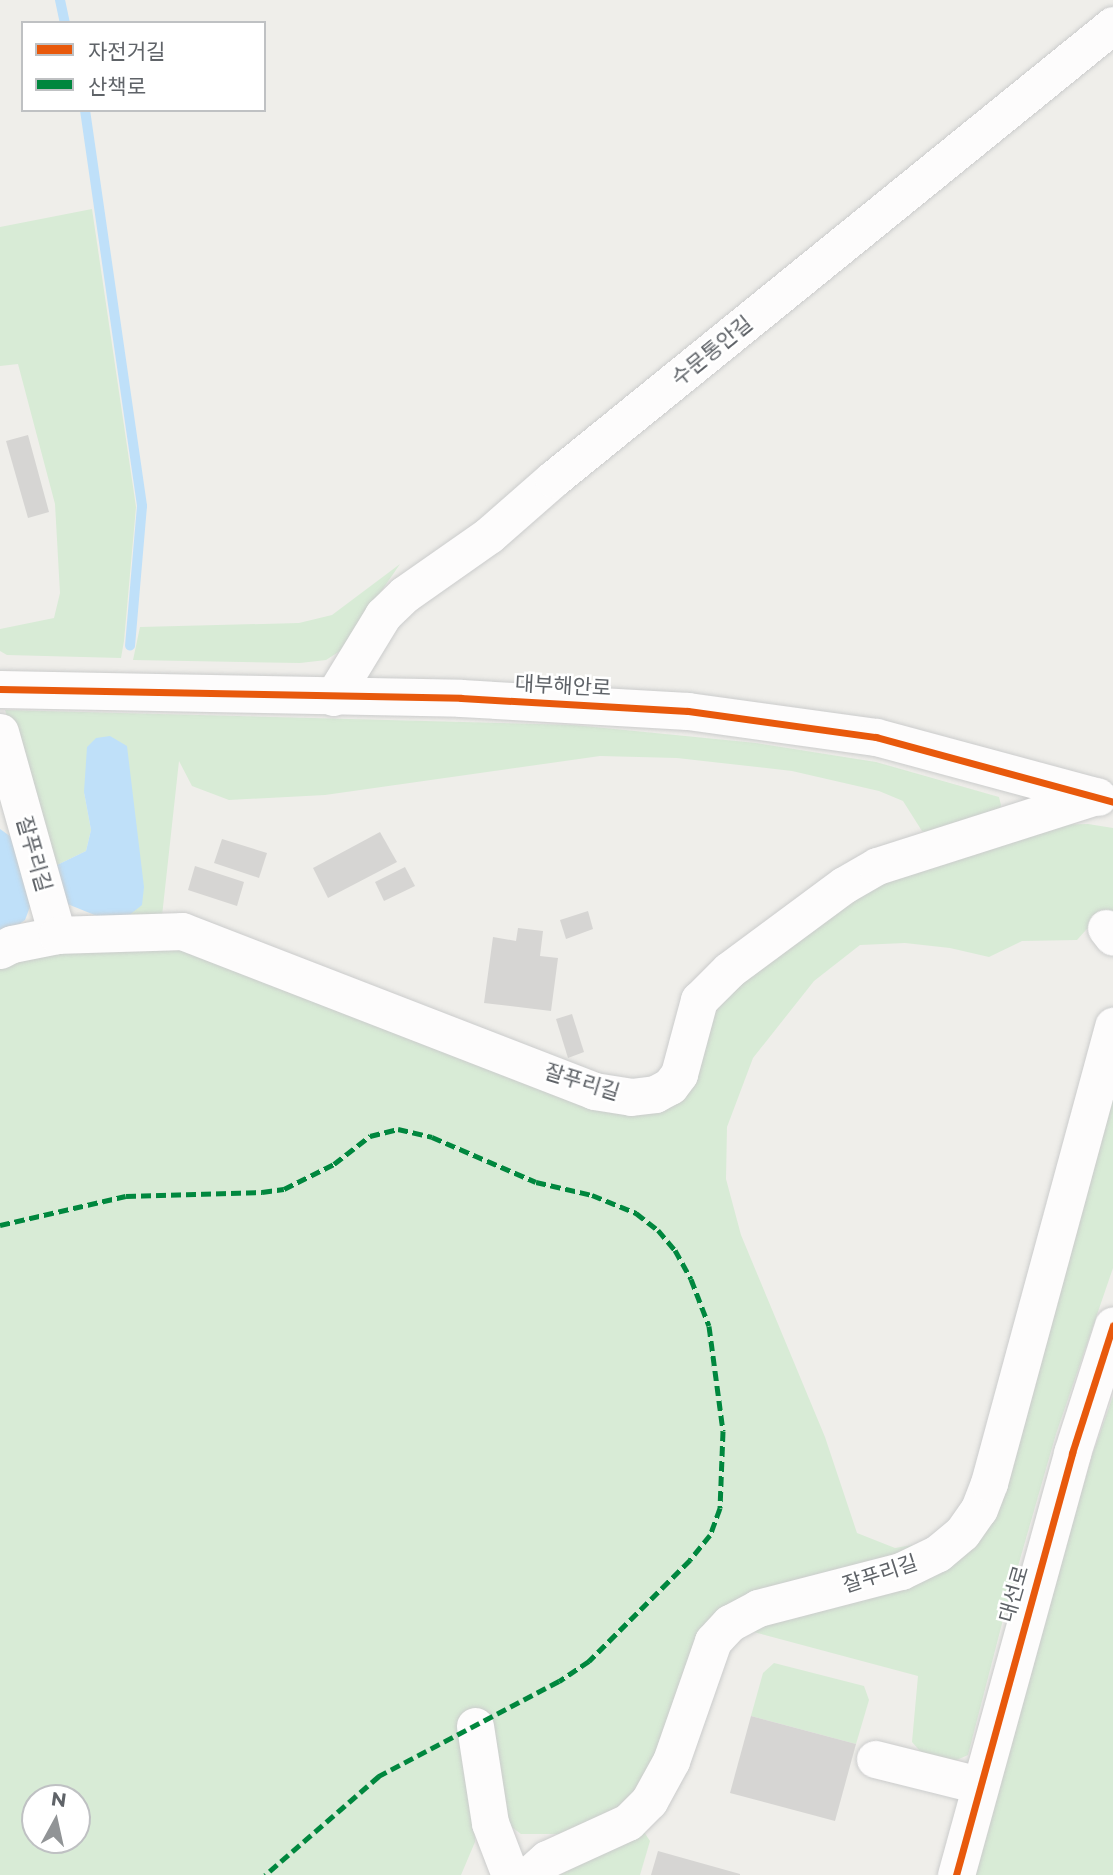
<!DOCTYPE html>
<html>
<head>
<meta charset="utf-8">
<style>
  body { margin:0 }
  #map { position:relative; width:1113px; height:1875px; overflow:hidden; background:#efeeea; font-family:Montserrat,"Noto Sans KR",sans-serif }
  div>[style] { position:absolute }
  [style*='--x'] { left:calc(var(--x)*1px); top:calc(var(--y)*1px); width:calc(var(--w)*1px); rotate:calc(var(--a)*1deg) }
  .green>* { inset:0; background:#d8ebd6 }
  .water>* { inset:0; background:#bfe0f9 }
  .stream>* { height:10px; margin:-5px; padding:0 5px; transform-origin:5px; border-radius:5px; background:#bfe0f9 }
  .building>* { inset:0; background:#d6d5d3 }
  .roads { filter:drop-shadow(0 0 2px #cbcccc) drop-shadow(0 0 2px #cbcccc) }
  .minor>* { height:37px; margin:-18.5px; padding:0 18.5px; transform-origin:18.5px; border-radius:18.5px; background:#fdfcfc }
  .quiet>* { height:5px; margin-top:-2.5px; transform-origin:0; background:repeating-linear-gradient(90deg,#00873e 0 10px,transparent 0 15px) }
  .cycleway>* { height:7px; margin:-3.5px; padding:0 3.5px; transform-origin:3.5px; border-radius:3.5px; background:#e8590c }
  span { translate:-50% -50%; white-space:nowrap; text-align:center; line-height:1.15; -webkit-text-stroke:5px #fff; paint-order:stroke }
  .street-label { font-size:21px; color:#5f6368 }
  .legend { position:absolute; left:21px; top:21px; width:245px; height:91px; box-sizing:border-box; background:#fff; border:2px solid #bfc1c3; margin:0; padding:9px 12px; list-style:none; font-size:21px; color:#5f6368 }
  .legend li { display:flex; align-items:center; gap:14px; height:35px }
  .legend b { width:35px; border:2px solid #bfc1c3 }
  .north { position:absolute; left:21px; top:1784px; width:70px; height:70px; box-sizing:border-box; background:#fff; border:2px solid #bfc1c3; border-radius:50%; rotate:8deg; font-size:19px; font-weight:700; line-height:28px; text-align:center; color:#5f6368 }
  .north::after { content:''; display:block; margin:auto; width:24px; height:32px; background:#919496; clip-path:polygon(50% 0,100% 100%,50% 72%,0 100%) }
</style>
</head>
<body>
<div id="map">
  <div class="green">
    <i style="clip-path:polygon(92px 209px,136px 507px,124px 641px,121px 658px,7px 655px,0 651px,0 629px,54px 618px,60px 593px,55px 504px,18px 364px,0 366px,0 227px)"></i>
    <i style="clip-path:polygon(400px 564px,340px 651px,326px 660px,300px 663px,133px 660px,140px 627px,299px 623px,332px 615px)"></i>
    <i style="clip-path:polygon(5px 710px,574px 725px,756px 743px,876px 762px,999px 797px,1001px 805px,998px 816px,939px 837px,922px 831px,903px 801px,879px 791px,792px 771px,677px 758px,600px 756px,325px 795px,229px 800px,192px 786px,179px 761px,162px 916px,128px 916px,84px 792px,91px 830px,86px 851px,53px 867px)"></i>
    <i style="clip-path:polygon(evenodd,1088px 824px,1113px 828px,1113px 919px,1102px 912px,1077px 940px,1022px 941px,989px 957px,950px 948px,905px 943px,860px 945px,814px 981px,753px 1058px,727px 1127px,726px 1179px,741px 1235px,825px 1437px,857px 1533px,895px 1548px,937px 1541px,744px 1600px,638px 1797px,564px 1834px,521px 1834px,474px 1799px,475px 1842px,461px 1875px,0 1875px,0 959px,177px 941px,640px 1107px,709px 1001px,860px 882px,1046px 825px,1088px 824px,35px 1798px,77px 1798px,77px 1840px,35px 1840px,35px 1798px)"></i>
    <i style="clip-path:polygon(1113px 1067px,1113px 1268px,1056px 1434px,1006px 1608px,968px 1755px,952px 1762px,926px 1758px,912px 1742px,918px 1676px,754px 1632px,765px 1617px,949px 1562px)"></i>
    <i style="clip-path:polygon(1113px 1396px,1113px 1875px,974px 1875px,994px 1792px,1092px 1456px)"></i>
    <i style="clip-path:polygon(774px 1663px,864px 1686px,869px 1700px,856px 1744px,751px 1716px,763px 1673px)"></i>
    <i style="clip-path:polygon(644px 1832px,650px 1841px,640px 1875px,560px 1875px,625px 1836px)"></i>
  </div>
  <div class="water">
    <i style="clip-path:polygon(110px 736px,127px 746px,144px 887px,142px 905px,128px 916px,102px 918px,65px 903px,53px 867px,86px 851px,91px 830px,84px 792px,87px 747px,96px 738px)"></i>
    <i style="clip-path:polygon(0 829px,14px 839px,31px 904px,25px 920px,0 938px)"></i>
  </div>
  <div class="stream">
    <i style="--x:60;--y:0;--w:24;--a:78"></i>
    <i style="--x:85;--y:110;--w:400;--a:81.8"></i>
    <i style="--x:142;--y:506;--w:140;--a:94.9"></i>
  </div>
  <div class="building">
    <i style="clip-path:polygon(28px 435px,49px 512px,28px 518px,6px 441px)"></i>
    <i style="clip-path:polygon(380px 832px,397px 862px,328px 898px,313px 868px)"></i>
    <i style="clip-path:polygon(222px 839px,267px 853px,259px 878px,214px 863px)"></i>
    <i style="clip-path:polygon(195px 866px,244px 882px,237px 906px,188px 890px)"></i>
    <i style="clip-path:polygon(405px 867px,415px 886px,384px 901px,375px 882px)"></i>
    <i style="clip-path:polygon(588px 911px,593px 929px,566px 939px,560px 920px)"></i>
    <i style="clip-path:polygon(518px 928px,543px 931px,540px 956px,558px 958px,551px 1011px,484px 1003px,493px 937px,516px 941px)"></i>
    <i style="clip-path:polygon(572px 1014px,584px 1052px,568px 1058px,556px 1019px)"></i>
    <i style="clip-path:polygon(751px 1716px,856px 1744px,835px 1821px,730px 1793px)"></i>
    <i style="clip-path:polygon(658px 1851px,740px 1874px,740px 1875px,651px 1875px)"></i>
  </div>
  <div class="roads">
    <div class="minor">
      <i style="--x:0;--y:689;--w:461;--a:1.1"></i>
      <i style="--x:461;--y:698;--w:227;--a:3.3"></i>
      <i style="--x:688;--y:711;--w:190;--a:7.9"></i>
      <i style="--x:876;--y:737;--w:230;--a:15.1"></i>
      <i style="--x:333;--y:697;--w:96;--a:-58.6"></i>
      <i style="--x:383;--y:615;--w:30;--a:-44"></i>
      <i style="--x:405;--y:594;--w:103;--a:-35.1"></i>
      <i style="--x:489;--y:535;--w:85;--a:-41.2"></i>
      <i style="--x:553;--y:479;--w:721;--a:-39.03"></i>
      <i style="--x:0;--y:732;--w:211;--a:74.3"></i>
      <i style="--x:1106;--y:928;--w:11;--a:52"></i>
      <i style="--x:0;--y:950;--w:13;--a:-27"></i>
      <i style="--x:12;--y:944;--w:46;--a:-11.3"></i>
      <i style="--x:57;--y:935;--w:125;--a:-1.8"></i>
      <i style="--x:182;--y:931;--w:442;--a:21.2"></i>
      <i style="--x:594;--y:1091;--w:37;--a:9"></i>
      <i style="--x:631;--y:1097;--w:24;--a:-7"></i>
      <i style="--x:655;--y:1094;--w:17;--a:-28"></i>
      <i style="--x:670;--y:1086;--w:15;--a:-53"></i>
      <i style="--x:679;--y:1074;--w:77;--a:-74.9"></i>
      <i style="--x:699;--y:1000;--w:42;--a:-45"></i>
      <i style="--x:729;--y:970;--w:143;--a:-36.5"></i>
      <i style="--x:844;--y:885;--w:38;--a:-30"></i>
      <i style="--x:877;--y:866;--w:230;--a:-17.7"></i>
      <i style="--x:475;--y:1726;--w:98;--a:81.2"></i>
      <i style="--x:490;--y:1823;--w:56;--a:69"></i>
      <i style="--x:875;--y:1759;--w:107;--a:14"></i>
      <i style="--x:529;--y:1875;--w:24;--a:-42"></i>
      <i style="--x:547;--y:1859;--w:89;--a:-24.6"></i>
      <i style="--x:628;--y:1822;--w:30;--a:-45"></i>
      <i style="--x:649;--y:1801;--w:46;--a:-61.2"></i>
      <i style="--x:671;--y:1761;--w:127;--a:-70.7"></i>
      <i style="--x:713;--y:1641;--w:25;--a:-47"></i>
      <i style="--x:730;--y:1623;--w:32;--a:-28"></i>
      <i style="--x:758;--y:1608;--w:148;--a:-14.5"></i>
      <i style="--x:901;--y:1571;--w:41;--a:-25.9"></i>
      <i style="--x:938;--y:1553;--w:31;--a:-40"></i>
      <i style="--x:962;--y:1533;--w:29;--a:-55"></i>
      <i style="--x:979;--y:1509;--w:28;--a:-69"></i>
      <i style="--x:989;--y:1483;--w:474;--a:-74.8"></i>
      <i style="--x:956;--y:1875;--w:438;--a:-74.6"></i>
      <i style="--x:1072;--y:1453;--w:134;--a:-72.2"></i>
    </div>
  </div>
  <div class="quiet">
    <i style="--x:0;--y:1225;--w:129;--a:-13"></i>
    <i style="--x:126;--y:1196;--w:136;--a:-1.7"></i>
    <i style="--x:262;--y:1192;--w:22;--a:-8"></i>
    <i style="--x:284;--y:1189;--w:56;--a:-26.6"></i>
    <i style="--x:334;--y:1164;--w:46;--a:-37.9"></i>
    <i style="--x:370;--y:1136;--w:29;--a:-14"></i>
    <i style="--x:398;--y:1129;--w:35;--a:13"></i>
    <i style="--x:432;--y:1137;--w:113;--a:23.4"></i>
    <i style="--x:536;--y:1182;--w:57;--a:13.1"></i>
    <i style="--x:592;--y:1195;--w:48;--a:22.2"></i>
    <i style="--x:636;--y:1213;--w:28;--a:38"></i>
    <i style="--x:658;--y:1230;--w:26;--a:50"></i>
    <i style="--x:675;--y:1250;--w:33;--a:61"></i>
    <i style="--x:691;--y:1279;--w:50;--a:69"></i>
    <i style="--x:709;--y:1326;--w:106;--a:82.4"></i>
    <i style="--x:723;--y:1431;--w:77;--a:92.2"></i>
    <i style="--x:720;--y:1508;--w:29;--a:110"></i>
    <i style="--x:710;--y:1535;--w:32;--a:129"></i>
    <i style="--x:690;--y:1560;--w:143;--a:135"></i>
    <i style="--x:589;--y:1661;--w:36;--a:146"></i>
    <i style="--x:559;--y:1681;--w:204;--a:152.2"></i>
    <i style="--x:379;--y:1776;--w:151;--a:139"></i>
  </div>
  <div class="cycleway">
    <i style="--x:0;--y:689;--w:461;--a:1.1"></i>
    <i style="--x:461;--y:698;--w:227;--a:3.3"></i>
    <i style="--x:688;--y:711;--w:190;--a:7.9"></i>
    <i style="--x:876;--y:737;--w:246;--a:15.3"></i>
    <i style="--x:956;--y:1875;--w:438;--a:-74.6"></i>
    <i style="--x:1072;--y:1453;--w:134;--a:-72.2"></i>
  </div>
  <div class="street-label">
    <span style="left:712px;top:351px;rotate:-39deg">수문통안길</span>
    <span style="left:563px;top:686px;rotate:3deg">대부해안로</span>
    <span style="left:34px;top:854px;rotate:74deg">잘푸리길</span>
    <span style="left:582px;top:1082px;rotate:17deg">잘푸리길</span>
    <span style="left:880px;top:1574px;rotate:-18deg">잘푸리길</span>
    <span style="left:1014px;top:1594px;rotate:-74deg">대선로</span>
  </div>
  <ul class="legend">
  <li><b style="height:9px;background:#e8590c"></b>자전거길</li>
  <li><b style="height:9px;background:#00873e"></b>산책로</li>
  </ul>
  <div class="north">N</div>
</div>
</body>
</html>
